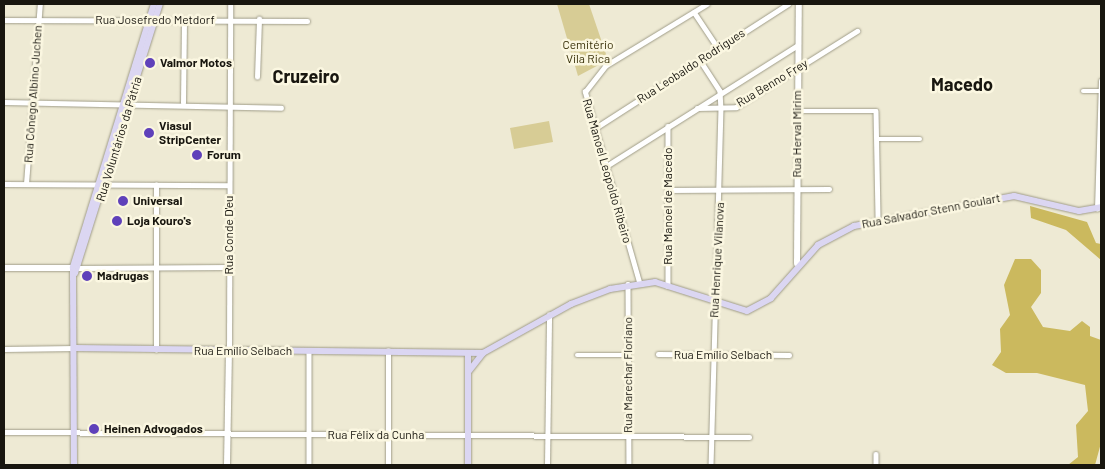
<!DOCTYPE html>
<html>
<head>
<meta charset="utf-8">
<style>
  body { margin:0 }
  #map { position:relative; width:1105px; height:469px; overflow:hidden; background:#eeead4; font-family:Barlow,sans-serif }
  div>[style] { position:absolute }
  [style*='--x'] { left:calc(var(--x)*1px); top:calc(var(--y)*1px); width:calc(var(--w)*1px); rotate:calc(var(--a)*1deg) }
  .green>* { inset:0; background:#d7cc95 }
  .forest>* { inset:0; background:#cbb95e }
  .roads { filter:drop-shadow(0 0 1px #a09d89) drop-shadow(0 0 1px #a09d89) }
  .minor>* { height:4.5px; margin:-2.25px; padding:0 2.25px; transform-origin:2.25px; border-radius:2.25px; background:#fff }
  .tertiary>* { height:5.5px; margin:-2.75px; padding:0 2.75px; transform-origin:2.75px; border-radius:2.75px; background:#fff }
  .secondary>* { height:6px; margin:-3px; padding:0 3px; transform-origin:3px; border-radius:3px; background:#dbd6f2 }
  .dots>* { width:14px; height:14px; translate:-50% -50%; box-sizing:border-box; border:2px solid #fbf7e1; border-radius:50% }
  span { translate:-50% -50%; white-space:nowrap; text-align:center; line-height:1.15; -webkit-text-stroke:5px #fbf7e1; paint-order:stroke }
  .street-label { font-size:12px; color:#18160f }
  .park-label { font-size:12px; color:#383008 }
  .poi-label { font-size:12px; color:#18160f; font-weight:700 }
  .left { translate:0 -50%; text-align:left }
  .district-label { font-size:18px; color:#18160f; font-weight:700 }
  .frame { position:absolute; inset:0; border:5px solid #18160f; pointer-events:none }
</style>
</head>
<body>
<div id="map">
  <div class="green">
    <i style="clip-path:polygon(557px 4px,589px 4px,608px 60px,578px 76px)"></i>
    <i style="clip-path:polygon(549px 121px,553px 142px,514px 149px,510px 128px)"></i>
  </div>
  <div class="forest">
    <i style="clip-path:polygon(1030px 206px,1087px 222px,1096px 243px,1101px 244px,1101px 260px,1066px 230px,1031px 218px)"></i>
    <i style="clip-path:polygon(1015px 259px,1031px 259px,1041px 270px,1041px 293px,1031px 307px,1043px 327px,1070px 331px,1082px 321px,1090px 327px,1090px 336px,1101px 340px,1101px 443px,1095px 465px,1068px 465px,1078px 457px,1076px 425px,1088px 411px,1085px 385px,1037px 373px,1006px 373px,992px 365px,1001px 352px,1000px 329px,1010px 315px,1004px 285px)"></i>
  </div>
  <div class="roads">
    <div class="minor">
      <i style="--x:694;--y:12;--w:43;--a:56.3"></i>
      <i style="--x:4;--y:20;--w:303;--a:0.2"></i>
      <i style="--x:700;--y:60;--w:37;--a:57"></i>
      <i style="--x:720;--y:91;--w:17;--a:87"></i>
      <i style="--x:721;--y:108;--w:357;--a:91.6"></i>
      <i style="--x:257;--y:77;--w:58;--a:-88"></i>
      <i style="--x:1083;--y:91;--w:18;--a:0"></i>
      <i style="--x:4;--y:102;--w:277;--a:1.2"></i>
      <i style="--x:183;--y:103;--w:83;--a:-89.3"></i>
      <i style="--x:697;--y:108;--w:39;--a:-1"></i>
      <i style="--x:736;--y:107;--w:143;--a:-32.1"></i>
      <i style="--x:797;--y:111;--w:79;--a:0"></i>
      <i style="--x:876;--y:111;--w:109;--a:88.9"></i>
      <i style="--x:668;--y:126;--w:160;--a:90"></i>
      <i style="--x:594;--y:129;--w:231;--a:-32.8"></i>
      <i style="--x:878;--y:139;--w:42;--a:0"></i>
      <i style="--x:605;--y:167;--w:228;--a:-32.3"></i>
      <i style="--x:4;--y:184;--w:225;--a:0.3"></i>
      <i style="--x:26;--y:184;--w:181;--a:-85.6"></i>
      <i style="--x:669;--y:190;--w:160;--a:-0.4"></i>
      <i style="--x:1097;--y:209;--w:128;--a:-88.2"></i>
      <i style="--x:79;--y:268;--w:150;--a:-0.4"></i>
      <i style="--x:639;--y:282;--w:198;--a:-105.9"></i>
      <i style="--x:585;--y:92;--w:33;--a:-52"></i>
      <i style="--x:605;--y:66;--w:119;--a:-31.3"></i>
      <i style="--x:628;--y:284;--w:181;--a:89.7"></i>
      <i style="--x:4;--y:349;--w:71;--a:-0.8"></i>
      <i style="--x:156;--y:350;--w:165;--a:-90"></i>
      <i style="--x:229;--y:351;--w:347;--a:-89.8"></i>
      <i style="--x:309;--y:351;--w:114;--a:90"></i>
      <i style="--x:658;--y:354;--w:131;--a:0.4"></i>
      <i style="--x:577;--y:355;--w:51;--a:0"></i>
      <i style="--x:4;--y:432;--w:745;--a:0.38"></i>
      <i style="--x:876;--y:454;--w:11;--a:90"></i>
      <i style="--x:388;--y:465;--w:114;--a:-90"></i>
      <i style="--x:547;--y:465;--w:150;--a:-89.2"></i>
    </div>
    <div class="tertiary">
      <i style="--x:797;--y:264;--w:260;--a:-89.6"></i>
      <i style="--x:4;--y:268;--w:73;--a:0"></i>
      <i style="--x:227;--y:465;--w:114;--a:-89"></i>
    </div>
    <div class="secondary">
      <i style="--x:75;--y:273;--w:282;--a:-72.5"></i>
      <i style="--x:75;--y:348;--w:408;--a:0.7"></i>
      <i style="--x:469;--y:371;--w:23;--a:-52"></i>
      <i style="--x:483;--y:353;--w:101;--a:-29.1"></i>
      <i style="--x:571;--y:304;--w:42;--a:-21"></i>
      <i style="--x:610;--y:289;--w:46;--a:-8.8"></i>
      <i style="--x:655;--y:282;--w:96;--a:17.5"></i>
      <i style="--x:747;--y:311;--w:27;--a:-28"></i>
      <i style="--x:771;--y:298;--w:71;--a:-48.4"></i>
      <i style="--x:818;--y:245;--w:41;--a:-27.8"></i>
      <i style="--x:854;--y:226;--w:163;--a:-10.6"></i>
      <i style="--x:1014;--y:196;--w:67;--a:13"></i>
      <i style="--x:1079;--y:211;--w:22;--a:-10"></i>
      <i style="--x:74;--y:465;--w:198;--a:-90.3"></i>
      <i style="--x:73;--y:267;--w:275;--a:-72.9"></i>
      <i style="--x:468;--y:465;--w:112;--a:-90"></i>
    </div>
  </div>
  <div class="dots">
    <i style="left:150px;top:63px;background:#5f41ba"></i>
    <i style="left:149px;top:133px;background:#5f41ba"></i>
    <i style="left:197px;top:155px;background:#5f41ba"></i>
    <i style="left:123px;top:201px;background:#5f41ba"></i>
    <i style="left:117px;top:221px;background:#5f41ba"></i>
    <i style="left:87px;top:276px;background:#5f41ba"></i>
    <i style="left:94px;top:429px;background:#5f41ba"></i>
  </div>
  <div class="street-label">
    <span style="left:155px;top:20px">Rua Josefredo Metdorf</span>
    <span style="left:691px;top:66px;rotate:-33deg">Rua Leobaldo Rodrigues</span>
    <span style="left:772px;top:83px;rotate:-31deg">Rua Benno Frey</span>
    <span style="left:33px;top:94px;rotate:-86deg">Rua Cônego Albino Juchen</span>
    <span style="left:797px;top:134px;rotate:-90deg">Rua Herval Mirim</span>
    <span style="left:119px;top:139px;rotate:-73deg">Rua Voluntários da Pátria</span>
    <span style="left:607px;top:171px;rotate:74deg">Rua Manoel Leopoldo Ribeiro</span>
    <span style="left:668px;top:206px;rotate:-90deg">Rua Manoel de Macedo</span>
    <span style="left:931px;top:211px;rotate:-11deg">Rua Salvador Stenn Goulart</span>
    <span style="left:229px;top:235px;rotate:-90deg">Rua Conde D'eu</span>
    <span style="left:717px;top:260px;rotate:-87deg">Rua Henrique Vilanova</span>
    <span style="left:243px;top:351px">Rua Emílio Selbach</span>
    <span style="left:723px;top:355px">Rua Emílio Selbach</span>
    <span style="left:628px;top:375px;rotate:-90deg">Rua Marechar Floriano</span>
    <span style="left:376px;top:435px">Rua Félix da Cunha</span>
  </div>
  <div class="park-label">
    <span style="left:588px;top:52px">Cemitério<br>Vila Rica</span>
  </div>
  <div class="poi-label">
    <span class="left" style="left:160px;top:63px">Valmor Motos</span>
    <span class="left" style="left:159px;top:133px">Viasul<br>StripCenter</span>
    <span class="left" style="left:207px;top:155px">Forum</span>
    <span class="left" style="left:133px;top:201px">Universal</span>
    <span class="left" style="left:127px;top:221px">Loja Kouro's</span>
    <span class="left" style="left:97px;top:276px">Madrugas</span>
    <span class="left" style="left:104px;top:429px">Heinen Advogados</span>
  </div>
  <div class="district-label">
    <span style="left:306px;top:76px">Cruzeiro</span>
    <span style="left:962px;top:84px">Macedo</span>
  </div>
  <div class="frame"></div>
</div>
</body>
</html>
